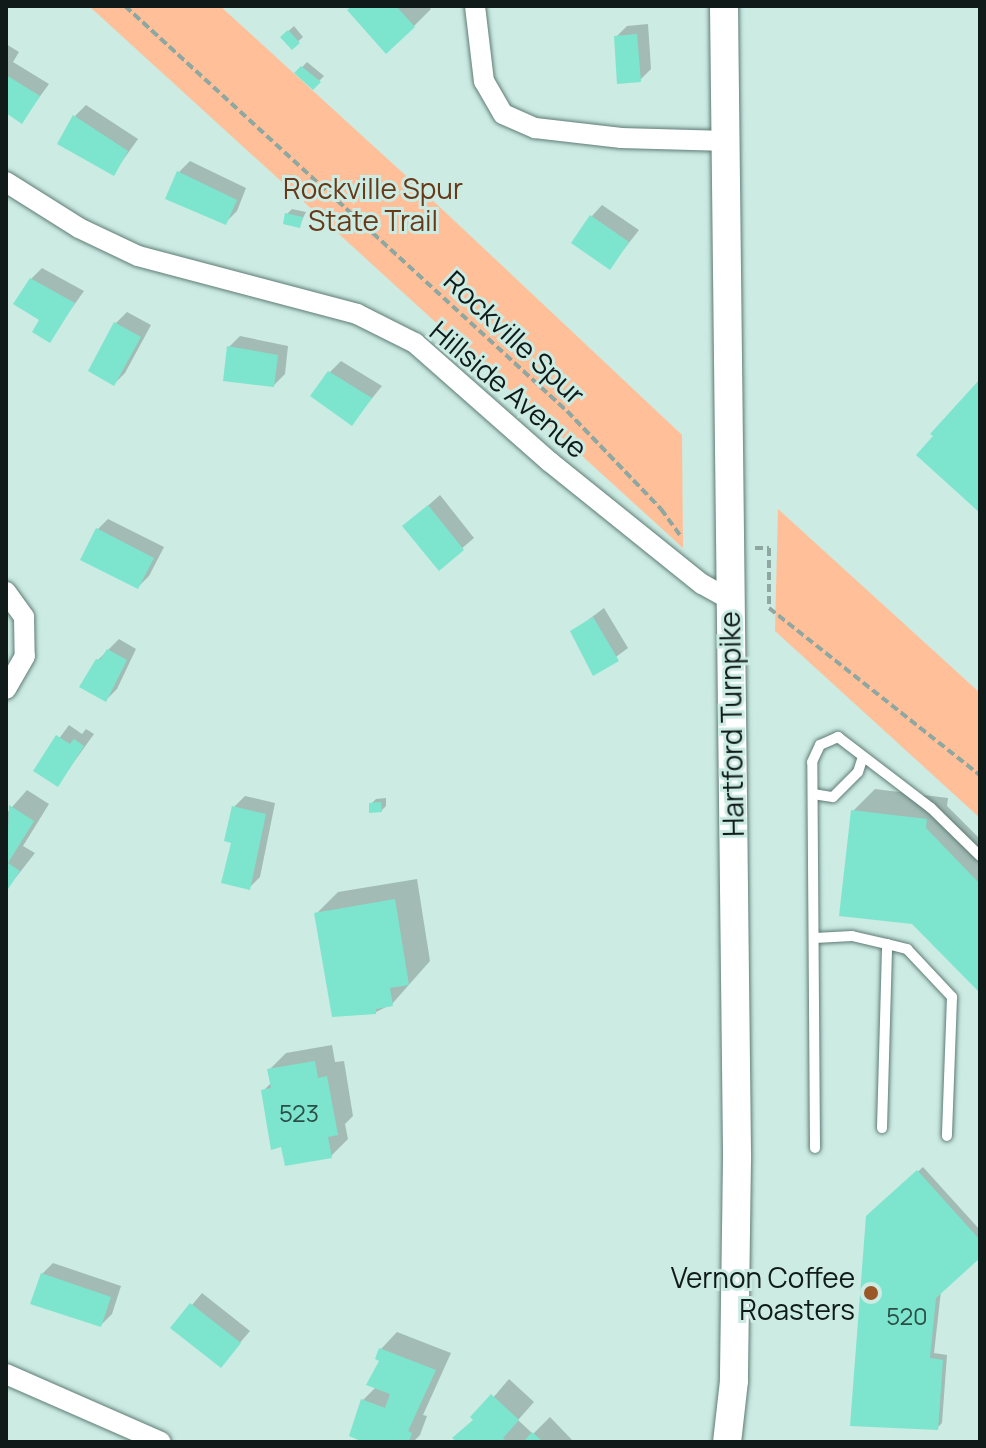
<!DOCTYPE html>
<html>
<head>
<meta charset="utf-8">
<style>
  body { margin:0 }
  #map { position:relative; width:986px; height:1448px; overflow:hidden; background:#cbebe3; font-family:Manrope,sans-serif }
  div>[style] { position:absolute }
  [style*='--x'] { left:calc(var(--x)*1px); top:calc(var(--y)*1px); width:calc(var(--w)*1px); rotate:calc(var(--a)*1deg) }
  .green>* { inset:0; background:#ffbf99 }
  .shadow>* { inset:0; background:#0003 }
  .building>* { inset:0; background:#7de5ce }
  .path>* { height:4px; margin-top:-2px; transform-origin:0; background:repeating-linear-gradient(90deg,#8ea7a1 0 8px,transparent 0 12px) }
  .roads { filter:drop-shadow(0 0 2px #5f7c75) drop-shadow(0 0 2px #5f7c75) }
  .lane>* { height:10px; margin:-5px; padding:0 5px; transform-origin:5px; border-radius:5px; background:#fff }
  .street>* { height:20px; margin:-10px; padding:0 10px; transform-origin:10px; border-radius:10px; background:#fff }
  .secondary>* { height:28px; margin:-14px; padding:0 14px; transform-origin:14px; border-radius:14px; background:#fff }
  .dots>* { width:22px; height:22px; translate:-50% -50%; box-sizing:border-box; border:4px solid #cbebe3; border-radius:50% }
  span { translate:-50% -50%; white-space:nowrap; text-align:center; line-height:1.15; -webkit-text-stroke:6px #cbebe3; paint-order:stroke }
  .number-label { font-size:24px; color:#2b4e46 }
  .number-label span { -webkit-text-stroke-width:0 }
  .park-label { font-size:28px; color:#673919 }
  .street-label { font-size:28px; color:#101b19 }
  .poi-label { font-size:28px; color:#101b19 }
  .right { translate:-100% -50%; text-align:right }
  .frame { position:absolute; inset:0; border:8px solid #101b19; pointer-events:none }
</style>
</head>
<body>
<div id="map">
  <div class="green">
    <i style="clip-path:polygon(89px 6px,220px 6px,427px 195px,682px 435px,683px 548px)"></i>
    <i style="clip-path:polygon(778px 509px,980px 693px,980px 818px,775px 631px)"></i>
  </div>
  <div class="shadow">
    <i style="clip-path:polygon(354px 6px,428px 6px,431px 9px,414px 26px)"></i>
    <i style="clip-path:polygon(648px 24px,651px 69px,640px 80px,616px 37px,627px 26px)"></i>
    <i style="clip-path:polygon(294px 26px,303px 37px,292px 47px,282px 37px)"></i>
    <i style="clip-path:polygon(6px 44px,19px 52px,13px 62px,49px 84px,22px 121px,6px 111px)"></i>
    <i style="clip-path:polygon(307px 62px,324px 76px,313px 87px,297px 73px)"></i>
    <i style="clip-path:polygon(86px 105px,138px 139px,113px 174px,75px 116px)"></i>
    <i style="clip-path:polygon(190px 161px,246px 188px,237px 211px,226px 222px,179px 172px)"></i>
    <i style="clip-path:polygon(602px 205px,639px 230px,610px 267px,592px 216px)"></i>
    <i style="clip-path:polygon(292px 209px,306px 212px,299px 226px,287px 214px)"></i>
    <i style="clip-path:polygon(42px 268px,84px 291px,49px 340px,31px 279px)"></i>
    <i style="clip-path:polygon(127px 312px,151px 325px,125px 373px,114px 384px,116px 323px)"></i>
    <i style="clip-path:polygon(240px 336px,288px 346px,285px 374px,274px 385px,229px 347px)"></i>
    <i style="clip-path:polygon(341px 361px,382px 386px,352px 423px,330px 372px)"></i>
    <i style="clip-path:polygon(440px 495px,474px 538px,439px 568px,405px 526px)"></i>
    <i style="clip-path:polygon(108px 519px,164px 547px,149px 576px,138px 587px,97px 530px)"></i>
    <i style="clip-path:polygon(604px 608px,628px 648px,593px 674px,572px 632px)"></i>
    <i style="clip-path:polygon(119px 639px,136px 649px,117px 689px,106px 700px,98px 660px)"></i>
    <i style="clip-path:polygon(69px 725px,82px 734px,86px 729px,94px 734px,58px 784px,36px 770px)"></i>
    <i style="clip-path:polygon(875px 789px,948px 798px,947px 806px,980px 839px,980px 990px,853px 811px)"></i>
    <i style="clip-path:polygon(27px 790px,49px 804px,23px 846px,35px 853px,6px 890px,6px 814px)"></i>
    <i style="clip-path:polygon(245px 796px,275px 803px,260px 877px,249px 888px,234px 842px,234px 807px)"></i>
    <i style="clip-path:polygon(386px 798px,386px 806px,381px 811px,371px 804px,376px 799px)"></i>
    <i style="clip-path:polygon(417px 879px,430px 961px,392px 1004px,376px 1012px,316px 914px,338px 892px)"></i>
    <i style="clip-path:polygon(332px 1045px,335px 1062px,344px 1061px,353px 1116px,345px 1124px,348px 1139px,331px 1156px,283px 1145px,263px 1091px,272px 1082px,269px 1070px,286px 1053px)"></i>
    <i style="clip-path:polygon(923px 1167px,980px 1230px,980px 1255px,941px 1291px,934px 1353px,947px 1355px,942px 1423px,937px 1428px,868px 1217px)"></i>
    <i style="clip-path:polygon(53px 1263px,121px 1286px,112px 1314px,101px 1325px,42px 1274px)"></i>
    <i style="clip-path:polygon(202px 1293px,250px 1331px,221px 1365px,173px 1328px)"></i>
    <i style="clip-path:polygon(397px 1332px,451px 1353px,423px 1415px,427px 1416px,420px 1435px,413px 1442px,373px 1442px,363px 1400px,376px 1387px,381px 1349px)"></i>
    <i style="clip-path:polygon(509px 1379px,534px 1402px,518px 1420px,533px 1434px,550px 1417px,574px 1442px,460px 1442px,475px 1419px)"></i>
  </div>
  <div class="building">
    <i style="clip-path:polygon(352px 6px,396px 6px,415px 27px,386px 54px,347px 10px)"></i>
    <i style="clip-path:polygon(288px 30px,300px 43px,292px 50px,280px 37px)"></i>
    <i style="clip-path:polygon(637px 34px,641px 82px,617px 84px,614px 36px)"></i>
    <i style="clip-path:polygon(301px 66px,321px 82px,313px 90px,294px 73px)"></i>
    <i style="clip-path:polygon(6px 75px,40px 96px,22px 124px,6px 113px)"></i>
    <i style="clip-path:polygon(73px 115px,128px 151px,114px 176px,57px 144px)"></i>
    <i style="clip-path:polygon(177px 171px,237px 200px,226px 225px,165px 199px)"></i>
    <i style="clip-path:polygon(285px 213px,303px 217px,300px 228px,283px 224px)"></i>
    <i style="clip-path:polygon(590px 215px,629px 242px,610px 270px,571px 243px)"></i>
    <i style="clip-path:polygon(30px 278px,75px 303px,50px 343px,32px 332px,39px 320px,13px 304px)"></i>
    <i style="clip-path:polygon(114px 322px,141px 337px,114px 386px,88px 371px)"></i>
    <i style="clip-path:polygon(227px 346px,278px 355px,274px 387px,223px 381px)"></i>
    <i style="clip-path:polygon(328px 371px,372px 398px,352px 426px,310px 396px)"></i>
    <i style="clip-path:polygon(980px 379px,980px 513px,916px 455px,933px 436px,930px 434px)"></i>
    <i style="clip-path:polygon(428px 505px,464px 550px,439px 571px,402px 526px)"></i>
    <i style="clip-path:polygon(96px 528px,154px 558px,138px 589px,80px 560px)"></i>
    <i style="clip-path:polygon(593px 617px,619px 661px,593px 676px,570px 631px)"></i>
    <i style="clip-path:polygon(107px 649px,127px 660px,106px 702px,79px 687px,96px 659px,100px 660px)"></i>
    <i style="clip-path:polygon(56px 735px,70px 744px,74px 739px,84px 746px,58px 787px,33px 771px)"></i>
    <i style="clip-path:polygon(381px 802px,382px 812px,369px 813px,369px 803px)"></i>
    <i style="clip-path:polygon(9px 805px,34px 821px,8px 863px,20px 871px,6px 892px)"></i>
    <i style="clip-path:polygon(232px 806px,266px 814px,250px 890px,221px 883px,231px 843px,224px 841px)"></i>
    <i style="clip-path:polygon(851px 810px,927px 819px,926px 828px,980px 884px,980px 993px,912px 924px,839px 916px)"></i>
    <i style="clip-path:polygon(395px 899px,409px 985px,390px 988px,393px 1006px,376px 1009px,376px 1014px,332px 1017px,314px 913px)"></i>
    <i style="clip-path:polygon(315px 1061px,318px 1078px,327px 1076px,338px 1135px,328px 1137px,332px 1158px,285px 1166px,281px 1147px,271px 1150px,261px 1090px,271px 1088px,267px 1069px)"></i>
    <i style="clip-path:polygon(917px 1170px,980px 1240px,980px 1258px,936px 1298px,930px 1358px,943px 1360px,938px 1430px,850px 1426px,866px 1216px)"></i>
    <i style="clip-path:polygon(41px 1273px,111px 1297px,101px 1327px,30px 1304px)"></i>
    <i style="clip-path:polygon(190px 1303px,241px 1343px,221px 1368px,170px 1328px)"></i>
    <i style="clip-path:polygon(379px 1348px,436px 1370px,408px 1431px,412px 1433px,409px 1442px,363px 1442px,349px 1436px,361px 1399px,385px 1408px,390px 1394px,366px 1385px,379px 1361px,375px 1359px)"></i>
    <i style="clip-path:polygon(491px 1394px,519px 1420px,503px 1438px,507px 1442px,457px 1442px,452px 1438px,473px 1420px,470px 1417px)"></i>
    <i style="clip-path:polygon(532px 1432px,543px 1442px,523px 1442px)"></i>
  </div>
  <div class="path">
    <i style="--x:125;--y:6;--w:599;--a:42.5"></i>
    <i style="--x:567;--y:411;--w:136;--a:46.2"></i>
    <i style="--x:661;--y:509;--w:36;--a:54"></i>
    <i style="--x:755;--y:548;--w:14;--a:0"></i>
    <i style="--x:769;--y:548;--w:60;--a:90"></i>
    <i style="--x:769;--y:608;--w:269;--a:38.4"></i>
  </div>
  <div class="roads">
    <div class="lane">
      <i style="--x:813;--y:794;--w:20;--a:9"></i>
      <i style="--x:833;--y:797;--w:35;--a:-45"></i>
      <i style="--x:858;--y:772;--w:16;--a:-72"></i>
      <i style="--x:815;--y:938;--w:37;--a:-3"></i>
      <i style="--x:852;--y:936;--w:36;--a:13"></i>
      <i style="--x:882;--y:1128;--w:184;--a:-88.4"></i>
      <i style="--x:887;--y:944;--w:21;--a:14"></i>
      <i style="--x:907;--y:949;--w:66;--a:46.8"></i>
      <i style="--x:952;--y:997;--w:139;--a:92.1"></i>
      <i style="--x:815;--y:1148;--w:386;--a:-90.4"></i>
      <i style="--x:812;--y:762;--w:19;--a:-65"></i>
      <i style="--x:820;--y:745;--w:20;--a:-24"></i>
      <i style="--x:838;--y:737;--w:117;--a:37.4"></i>
      <i style="--x:931;--y:808;--w:69;--a:44.4"></i>
    </div>
    <div class="street">
      <i style="--x:475;--y:6;--w:76;--a:83.2"></i>
      <i style="--x:484;--y:81;--w:38;--a:60"></i>
      <i style="--x:503;--y:114;--w:35;--a:24"></i>
      <i style="--x:535;--y:128;--w:87;--a:6.6"></i>
      <i style="--x:621;--y:138;--w:106;--a:1.6"></i>
      <i style="--x:6;--y:182;--w:86;--a:32.2"></i>
      <i style="--x:79;--y:228;--w:65;--a:25.4"></i>
      <i style="--x:138;--y:256;--w:227;--a:14.8"></i>
      <i style="--x:357;--y:314;--w:65;--a:26.6"></i>
      <i style="--x:415;--y:343;--w:180;--a:41.4"></i>
      <i style="--x:550;--y:462;--w:195;--a:38.8"></i>
      <i style="--x:702;--y:584;--w:31;--a:29"></i>
      <i style="--x:6;--y:592;--w:31;--a:54"></i>
      <i style="--x:24;--y:617;--w:39;--a:89"></i>
      <i style="--x:25;--y:656;--w:38;--a:120"></i>
      <i style="--x:6;--y:1374;--w:169;--a:23.7"></i>
    </div>
    <div class="secondary">
      <i style="--x:724;--y:6;--w:1153;--a:89.35"></i>
      <i style="--x:737;--y:1159;--w:222;--a:90.8"></i>
      <i style="--x:734;--y:1381;--w:61;--a:96.5"></i>
    </div>
  </div>
  <div class="dots">
    <i style="left:871px;top:1293px;background:#9a5728"></i>
  </div>
  <div class="number-label">
    <span style="left:299px;top:1113px">523</span>
    <span style="left:907px;top:1316px">520</span>
  </div>
  <div class="park-label">
    <span style="left:373px;top:204px">Rockville Spur<br>State Trail</span>
  </div>
  <div class="street-label">
    <span style="left:515px;top:337px;rotate:43deg">Rockville Spur</span>
    <span style="left:509px;top:389px;rotate:40deg">Hillside Avenue</span>
    <span style="left:731px;top:724px;rotate:-91deg">Hartford Turnpike</span>
  </div>
  <div class="poi-label">
    <span class="right" style="left:855px;top:1293px">Vernon Coffee<br>Roasters</span>
  </div>
  <div class="frame"></div>
</div>
</body>
</html>
